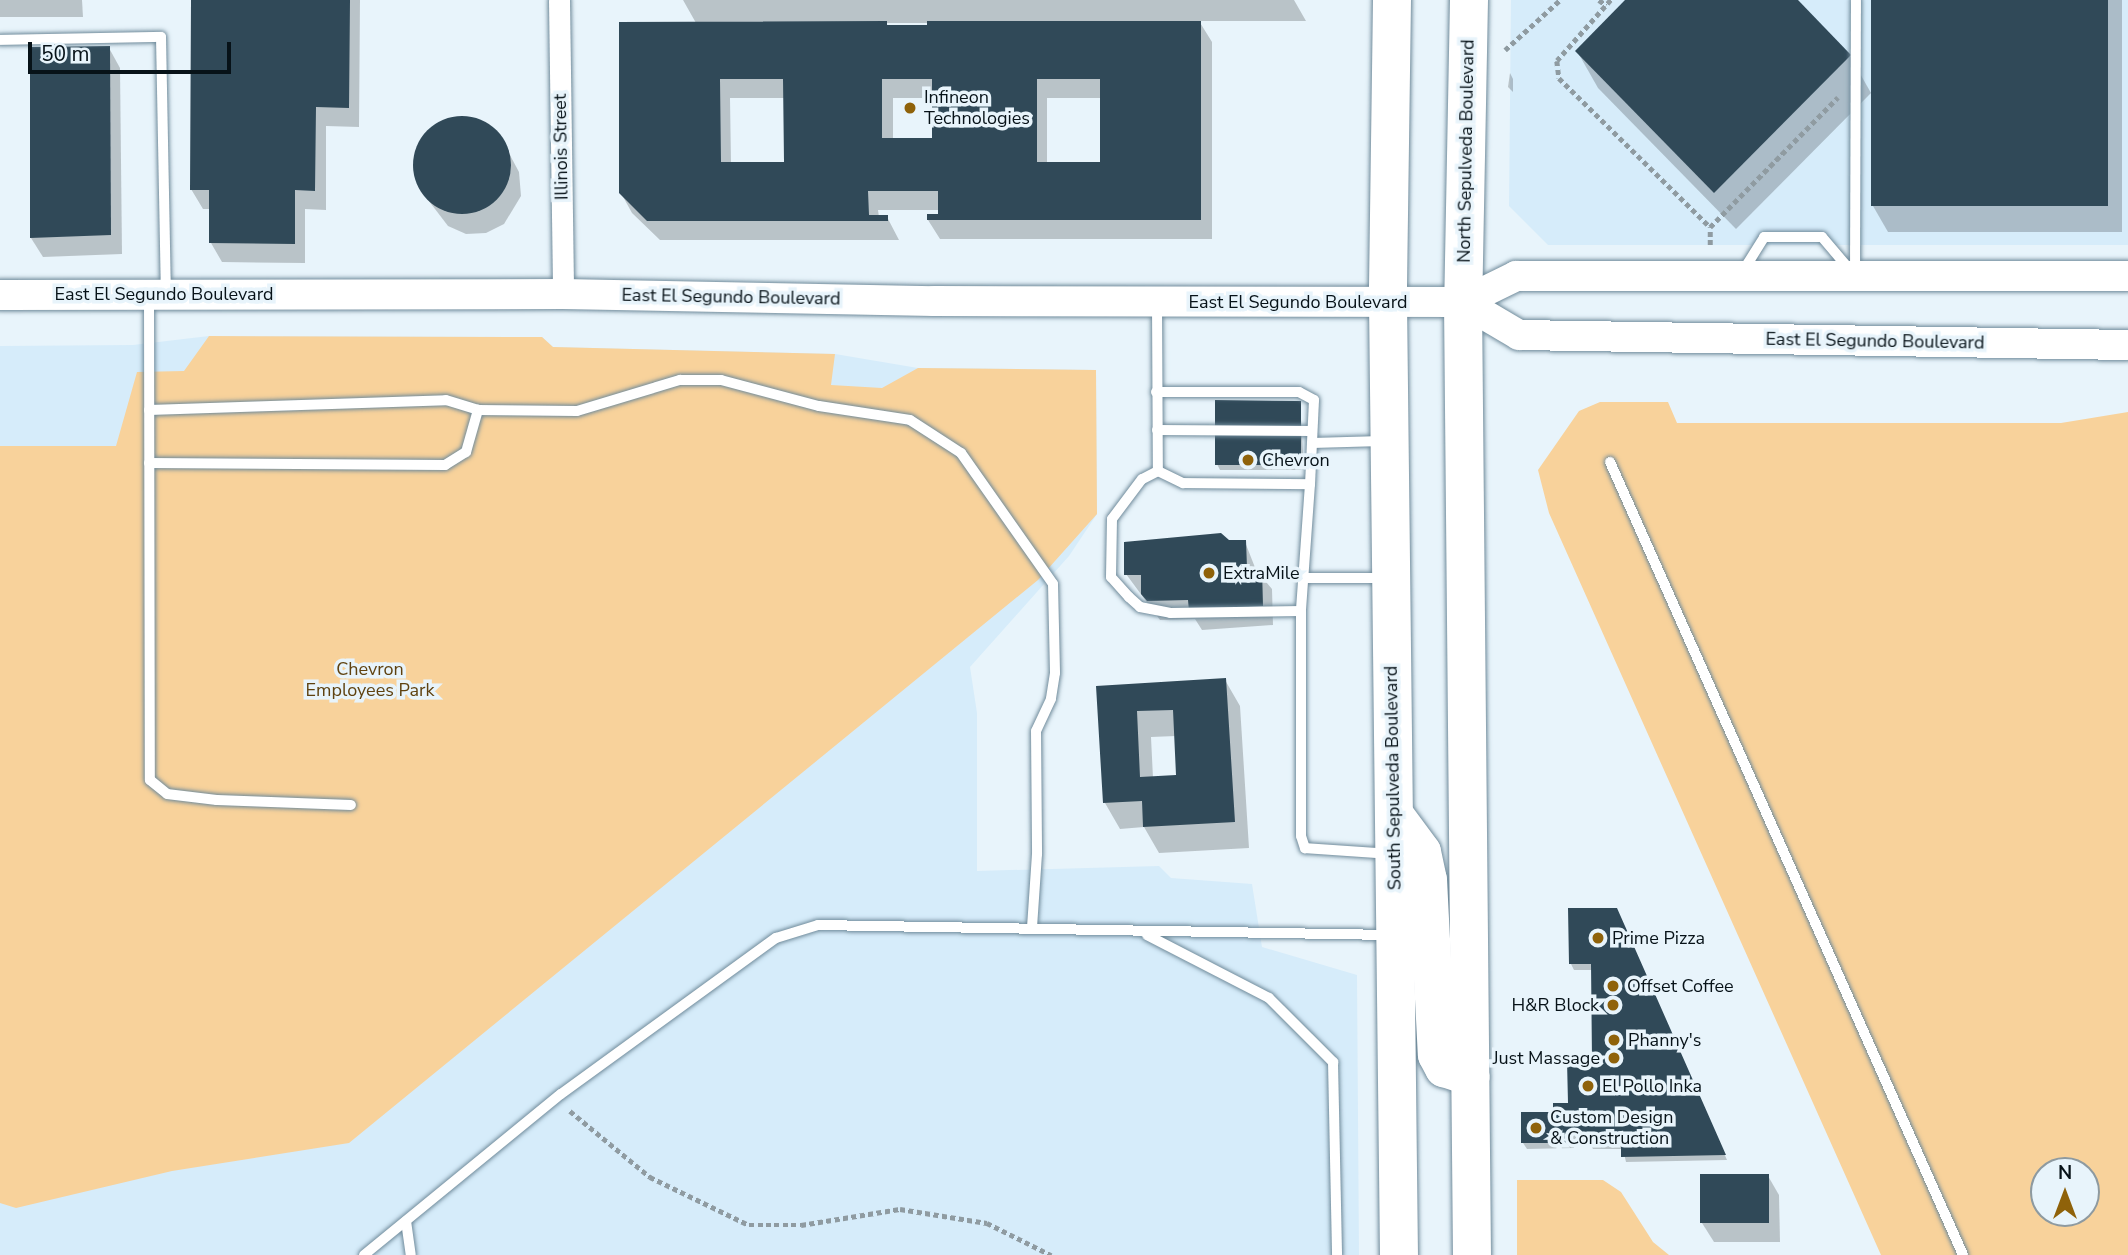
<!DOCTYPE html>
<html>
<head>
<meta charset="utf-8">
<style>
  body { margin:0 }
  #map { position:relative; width:2128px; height:1255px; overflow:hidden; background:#e8f4fb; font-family:"Nunito Sans",sans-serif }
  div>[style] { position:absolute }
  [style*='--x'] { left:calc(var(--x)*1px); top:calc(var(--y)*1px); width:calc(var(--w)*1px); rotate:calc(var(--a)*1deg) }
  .built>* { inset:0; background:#d6ecfa }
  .green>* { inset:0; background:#f8d29b }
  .shadow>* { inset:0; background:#0003 }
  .building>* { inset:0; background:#304958 }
  .round { border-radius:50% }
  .path>* { height:4.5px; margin-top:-2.25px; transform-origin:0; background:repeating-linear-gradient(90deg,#8f9ba1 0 5px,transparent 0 8.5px) }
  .roads { filter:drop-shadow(0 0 2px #708b9b) drop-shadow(0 0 2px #708b9b) }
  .lane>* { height:10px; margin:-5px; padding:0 5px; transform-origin:5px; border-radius:5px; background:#fff }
  .street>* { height:21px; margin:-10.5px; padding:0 10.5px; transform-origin:10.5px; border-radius:10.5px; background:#fff }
  .secondary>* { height:30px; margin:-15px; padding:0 15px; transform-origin:15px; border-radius:15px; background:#fff }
  .highway>* { height:38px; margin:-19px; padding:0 19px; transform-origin:19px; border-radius:19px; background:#fff }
  .dots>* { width:19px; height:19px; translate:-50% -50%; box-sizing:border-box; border:4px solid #e8f4fb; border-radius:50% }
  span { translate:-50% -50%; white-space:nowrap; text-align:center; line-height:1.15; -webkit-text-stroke:7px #e8f4fb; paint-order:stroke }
  .poi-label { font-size:18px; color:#071218 }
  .left { translate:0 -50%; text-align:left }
  .right { translate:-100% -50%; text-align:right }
  .street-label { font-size:18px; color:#071218 }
  .park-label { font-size:18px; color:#5f4210 }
  .north { position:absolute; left:2030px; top:1157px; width:70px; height:70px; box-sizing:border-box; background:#e8f4fb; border:2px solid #8e9aa0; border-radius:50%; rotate:0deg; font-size:19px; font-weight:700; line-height:28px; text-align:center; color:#071218 }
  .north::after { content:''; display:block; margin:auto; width:24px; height:32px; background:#8f620a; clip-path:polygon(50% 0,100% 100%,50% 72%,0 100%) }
  .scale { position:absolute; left:28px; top:42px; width:203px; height:32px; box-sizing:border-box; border:4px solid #071218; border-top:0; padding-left:9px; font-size:21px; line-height:24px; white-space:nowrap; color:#071218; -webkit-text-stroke:5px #e8f4fb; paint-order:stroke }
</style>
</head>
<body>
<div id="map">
  <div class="built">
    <i style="clip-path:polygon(1511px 0,2128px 0,2128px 245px,1548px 245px,1509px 206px)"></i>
    <i style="clip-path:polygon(209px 336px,542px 337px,553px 347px,835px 354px,918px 368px,1096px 370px,1097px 514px,1069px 556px,970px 667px,977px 713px,977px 871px,1159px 866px,1171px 878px,1252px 884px,1262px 947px,1357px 975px,1359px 1255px,0 1255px,0 346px,133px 345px)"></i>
  </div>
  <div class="green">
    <i style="clip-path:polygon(209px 336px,542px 337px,553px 347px,835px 354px,831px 385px,882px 388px,918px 368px,1096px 370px,1097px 514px,1038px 580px,349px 1143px,172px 1171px,16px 1208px,0 1203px,0 446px,116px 446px,137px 372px,184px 371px)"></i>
    <i style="clip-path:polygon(evenodd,1600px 402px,1668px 402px,1677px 423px,2061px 423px,2128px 412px,2128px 1255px,1881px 1255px,1549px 513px,1538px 470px,1579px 411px,1600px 402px,2044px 1171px,2086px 1171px,2086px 1213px,2044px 1213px,2044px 1171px)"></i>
    <i style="clip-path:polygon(1517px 1180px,1603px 1180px,1621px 1192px,1653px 1242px,1669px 1255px,1517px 1255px)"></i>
  </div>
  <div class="shadow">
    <i style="clip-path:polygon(0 0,82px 0,83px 17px,0 17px)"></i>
    <i style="clip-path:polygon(193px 0,360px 0,359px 127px,326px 126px,326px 210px,305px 209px,305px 263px,222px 262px,211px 243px,211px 209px,203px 209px,191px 189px)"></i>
    <i style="clip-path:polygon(evenodd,683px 0,1294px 0,1306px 21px,1199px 21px,1212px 42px,1212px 239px,940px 239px,928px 220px,940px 216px,940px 210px,878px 210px,879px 217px,887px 217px,899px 240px,660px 240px,632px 213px,621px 193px,696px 23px,683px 0,886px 23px,928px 23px,928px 27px,889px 27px,886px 23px,683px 0,730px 98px,785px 98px,785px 164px,731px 164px,730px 98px,683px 0,893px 98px,934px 98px,934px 140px,893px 140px,893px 98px,683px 0,1047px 98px,1101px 98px,1101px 164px,1047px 163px,1047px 98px)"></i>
    <i style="clip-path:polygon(1627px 0,1795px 0,1850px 56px,1871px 93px,1736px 229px,1598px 88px,1577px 51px)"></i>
    <i style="clip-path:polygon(1873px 0,2122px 0,2122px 232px,1888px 232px,1873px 206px)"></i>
    <i style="clip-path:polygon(109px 48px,120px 68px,122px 254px,43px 257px,31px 238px)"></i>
    <i style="clip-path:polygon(1510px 73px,1513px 79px,1513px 92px,1508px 87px)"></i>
    <i style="clip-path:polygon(467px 118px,483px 122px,498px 133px,519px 172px,521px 196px,504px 224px,486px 233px,466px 234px,448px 226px,422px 192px,414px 164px,420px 142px,432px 129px)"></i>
    <i style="clip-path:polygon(1300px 402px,1304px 470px,1220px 470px,1217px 464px)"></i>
    <i style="clip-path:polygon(1229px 542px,1245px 542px,1256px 570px,1272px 589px,1273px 625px,1202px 630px,1195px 619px,1160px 620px,1126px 574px)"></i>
    <i style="clip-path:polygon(evenodd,1225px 680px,1240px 706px,1249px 848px,1159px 853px,1144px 827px,1120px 829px,1105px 803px,1098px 688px,1225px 680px,1176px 736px,1178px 777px,1153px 778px,1151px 737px,1176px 736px)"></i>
    <i style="clip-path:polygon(1620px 916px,1727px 1160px,1626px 1162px,1623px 1149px,1593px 1149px,1589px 1142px,1574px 1142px,1574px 1148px,1527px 1149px,1523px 1143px,1570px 1105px,1594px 1062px,1593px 970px,1574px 970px,1571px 964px)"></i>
    <i style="clip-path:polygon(1768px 1176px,1779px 1195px,1780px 1242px,1714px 1242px,1702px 1223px)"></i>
  </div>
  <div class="building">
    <i style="clip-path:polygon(191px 0,350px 0,349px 108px,316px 107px,315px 191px,295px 190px,295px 244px,209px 243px,209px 190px,190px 190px)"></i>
    <i style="clip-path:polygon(1625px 0,1798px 0,1851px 55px,1714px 193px,1575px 51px)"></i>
    <i style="clip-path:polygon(1871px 0,2108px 0,2108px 206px,1871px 206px)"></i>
    <i style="clip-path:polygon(evenodd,887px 21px,887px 25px,927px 25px,927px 21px,1201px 21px,1201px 220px,927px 220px,927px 214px,938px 214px,938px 191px,868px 191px,869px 215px,888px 215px,888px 221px,647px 221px,619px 193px,619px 22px,887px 21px,720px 79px,783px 79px,784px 162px,721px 162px,720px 79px,887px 21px,882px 79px,932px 79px,932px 138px,882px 138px,882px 79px,887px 21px,1037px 79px,1100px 79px,1100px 162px,1037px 162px,1037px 79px)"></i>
    <i style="clip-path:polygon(110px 46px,111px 235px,30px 238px,30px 47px)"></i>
    <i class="round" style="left:413px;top:116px;width:98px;height:98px"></i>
    <i style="clip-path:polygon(1215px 400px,1301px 401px,1301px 465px,1215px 465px)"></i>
    <i style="clip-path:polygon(1221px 533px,1229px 540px,1246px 540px,1247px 568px,1262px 568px,1263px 606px,1189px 611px,1188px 600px,1147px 601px,1141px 594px,1141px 575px,1124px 575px,1124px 542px)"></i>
    <i style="clip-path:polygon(evenodd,1226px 678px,1235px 822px,1143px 827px,1142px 801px,1103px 803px,1096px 686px,1226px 678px,1173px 710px,1176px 775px,1140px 777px,1137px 711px,1173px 710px)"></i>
    <i style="clip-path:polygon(1568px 908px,1617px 908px,1726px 1155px,1621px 1157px,1621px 1143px,1588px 1143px,1588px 1136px,1571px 1136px,1571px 1143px,1521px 1143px,1521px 1112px,1553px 1112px,1553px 1103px,1568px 1103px,1567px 1061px,1592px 1060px,1591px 964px,1569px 964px)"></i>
    <i style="clip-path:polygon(1700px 1174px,1769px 1174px,1769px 1223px,1700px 1223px)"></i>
  </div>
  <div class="path">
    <i style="--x:1599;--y:0;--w:9;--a:36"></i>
    <i style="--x:1611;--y:0;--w:81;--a:131.5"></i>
    <i style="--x:1557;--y:61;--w:17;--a:83"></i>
    <i style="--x:1559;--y:78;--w:212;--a:44.6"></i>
    <i style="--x:1710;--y:227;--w:182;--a:-45.4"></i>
    <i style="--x:1505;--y:50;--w:74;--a:-42.3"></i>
    <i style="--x:1710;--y:245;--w:18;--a:-90"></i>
    <i style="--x:570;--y:1111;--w:104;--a:39.5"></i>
    <i style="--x:650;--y:1177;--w:110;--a:25.9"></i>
    <i style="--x:749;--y:1225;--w:52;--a:0"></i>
    <i style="--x:801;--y:1225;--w:100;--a:-9.2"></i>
    <i style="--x:900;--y:1209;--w:88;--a:9.1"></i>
    <i style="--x:987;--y:1223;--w:72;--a:26.6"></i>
  </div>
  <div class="roads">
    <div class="lane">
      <i style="--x:0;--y:40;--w:161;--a:-1.1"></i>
      <i style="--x:161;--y:37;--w:254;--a:88.9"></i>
      <i style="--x:1743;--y:271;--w:40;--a:-58"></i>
      <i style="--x:1764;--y:237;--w:58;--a:0"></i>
      <i style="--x:1822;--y:237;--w:43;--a:49.7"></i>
      <i style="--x:1855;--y:274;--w:274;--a:-89.8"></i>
      <i style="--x:149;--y:297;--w:483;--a:89.9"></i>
      <i style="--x:150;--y:780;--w:22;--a:39"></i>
      <i style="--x:167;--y:794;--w:50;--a:6.8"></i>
      <i style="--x:217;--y:800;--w:134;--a:2.1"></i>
      <i style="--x:1157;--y:304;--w:167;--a:89.7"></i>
      <i style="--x:1158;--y:471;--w:28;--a:26"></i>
      <i style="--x:1183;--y:483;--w:127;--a:0.5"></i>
      <i style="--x:1310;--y:484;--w:127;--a:94.1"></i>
      <i style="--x:1301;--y:611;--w:225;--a:90"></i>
      <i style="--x:1301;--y:836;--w:13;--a:72"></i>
      <i style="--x:1305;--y:848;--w:85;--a:4"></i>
      <i style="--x:1156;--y:392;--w:143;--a:0"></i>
      <i style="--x:1299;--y:392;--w:17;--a:28"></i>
      <i style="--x:1314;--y:400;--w:84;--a:92.7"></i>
      <i style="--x:149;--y:410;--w:297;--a:-1.9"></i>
      <i style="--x:446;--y:400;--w:34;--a:17"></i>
      <i style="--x:478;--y:410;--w:99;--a:0.6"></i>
      <i style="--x:577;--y:411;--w:108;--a:-16.8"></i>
      <i style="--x:680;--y:380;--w:41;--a:0"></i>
      <i style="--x:721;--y:380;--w:101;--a:14.9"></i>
      <i style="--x:819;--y:406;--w:92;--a:8.7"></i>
      <i style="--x:910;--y:420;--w:61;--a:32.9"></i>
      <i style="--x:961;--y:453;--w:160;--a:54.9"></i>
      <i style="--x:1053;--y:584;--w:89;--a:88.7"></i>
      <i style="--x:1055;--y:673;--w:26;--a:99"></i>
      <i style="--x:1051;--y:699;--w:35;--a:115"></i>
      <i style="--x:1036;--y:731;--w:123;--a:89.5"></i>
      <i style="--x:1037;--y:854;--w:74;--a:93.9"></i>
      <i style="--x:1157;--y:430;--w:155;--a:0.4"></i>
      <i style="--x:1312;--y:443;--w:70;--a:-1.6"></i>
      <i style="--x:1610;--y:462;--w:868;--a:66"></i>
      <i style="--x:149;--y:463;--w:296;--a:0.4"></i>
      <i style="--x:445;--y:465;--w:25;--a:-32"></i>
      <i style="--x:466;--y:452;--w:44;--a:-74.1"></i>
      <i style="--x:1158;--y:471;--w:18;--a:153"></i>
      <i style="--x:1142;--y:479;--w:50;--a:126.9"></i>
      <i style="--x:1112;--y:519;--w:58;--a:91"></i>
      <i style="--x:1111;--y:577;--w:27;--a:48"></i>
      <i style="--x:1129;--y:597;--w:15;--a:42"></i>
      <i style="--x:1140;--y:607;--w:31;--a:11"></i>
      <i style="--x:1170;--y:613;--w:131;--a:-0.9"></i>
      <i style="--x:1305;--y:578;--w:81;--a:0"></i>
      <i style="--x:1147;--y:935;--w:137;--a:27.3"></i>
      <i style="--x:1269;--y:998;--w:91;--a:45"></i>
      <i style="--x:1333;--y:1062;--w:193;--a:88.8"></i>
      <i style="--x:406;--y:1221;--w:34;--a:82"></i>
      <i style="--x:364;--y:1255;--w:254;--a:-39.3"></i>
      <i style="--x:561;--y:1094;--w:266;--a:-36"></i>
      <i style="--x:776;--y:938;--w:44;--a:-17.2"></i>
      <i style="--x:818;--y:925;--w:571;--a:1"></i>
    </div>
    <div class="street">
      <i style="--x:559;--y:0;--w:294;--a:89.2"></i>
    </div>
    <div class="secondary">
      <i style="--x:0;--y:295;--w:563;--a:-0.1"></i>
      <i style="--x:563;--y:294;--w:371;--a:1.1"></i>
      <i style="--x:934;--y:301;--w:529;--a:0.11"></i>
      <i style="--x:1463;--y:302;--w:59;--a:-26.1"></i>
      <i style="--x:1516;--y:276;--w:612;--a:0"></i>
      <i style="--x:1463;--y:302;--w:65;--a:30.5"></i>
      <i style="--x:1519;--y:335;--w:609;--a:0.94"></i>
    </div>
    <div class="highway">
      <i style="--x:1392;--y:0;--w:301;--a:90.8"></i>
      <i style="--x:1388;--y:301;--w:954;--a:89.34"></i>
      <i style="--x:1469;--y:0;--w:302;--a:91.1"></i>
      <i style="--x:1463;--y:302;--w:953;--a:89.46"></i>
      <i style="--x:1394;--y:814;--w:47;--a:53.6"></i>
      <i style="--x:1422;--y:852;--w:29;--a:78"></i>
      <i style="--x:1428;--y:880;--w:175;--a:87.1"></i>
      <i style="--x:1437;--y:1055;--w:15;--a:62"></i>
      <i style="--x:1444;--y:1068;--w:28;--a:18"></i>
    </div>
  </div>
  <div class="dots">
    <i style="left:910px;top:108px;background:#8f620a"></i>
    <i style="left:1248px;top:460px;background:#8f620a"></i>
    <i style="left:1209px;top:573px;background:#8f620a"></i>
    <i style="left:1598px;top:938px;background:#8f620a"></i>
    <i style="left:1613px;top:986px;background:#8f620a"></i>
    <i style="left:1613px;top:1005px;background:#8f620a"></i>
    <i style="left:1614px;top:1040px;background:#8f620a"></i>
    <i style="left:1614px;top:1058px;background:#8f620a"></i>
    <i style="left:1588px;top:1086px;background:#8f620a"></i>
    <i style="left:1536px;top:1128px;background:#8f620a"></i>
  </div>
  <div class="poi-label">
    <span class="left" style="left:924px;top:108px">Infineon<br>Technologies</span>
    <span class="left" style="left:1262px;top:460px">Chevron</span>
    <span class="left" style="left:1223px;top:573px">ExtraMile</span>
    <span class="left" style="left:1612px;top:938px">Prime Pizza</span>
    <span class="left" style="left:1627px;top:986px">Offset Coffee</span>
    <span class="right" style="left:1599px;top:1005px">H&amp;R Block</span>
    <span class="left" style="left:1628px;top:1040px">Phanny's</span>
    <span class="right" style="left:1600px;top:1058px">Just Massage</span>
    <span class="left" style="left:1602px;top:1086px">El Pollo Inka</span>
    <span class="left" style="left:1550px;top:1128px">Custom Design<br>&amp; Construction</span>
  </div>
  <div class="street-label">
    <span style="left:561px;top:147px;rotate:-91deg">Illinois Street</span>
    <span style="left:1466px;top:151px;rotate:-89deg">North Sepulveda Boulevard</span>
    <span style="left:164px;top:294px">East El Segundo Boulevard</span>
    <span style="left:731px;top:297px;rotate:1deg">East El Segundo Boulevard</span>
    <span style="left:1298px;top:302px">East El Segundo Boulevard</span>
    <span style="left:1875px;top:341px;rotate:1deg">East El Segundo Boulevard</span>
    <span style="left:1393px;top:778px;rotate:-91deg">South Sepulveda Boulevard</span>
  </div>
  <div class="park-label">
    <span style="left:370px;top:680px">Chevron<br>Employees Park</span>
  </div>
  <div class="north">N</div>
  <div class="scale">50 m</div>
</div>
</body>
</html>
